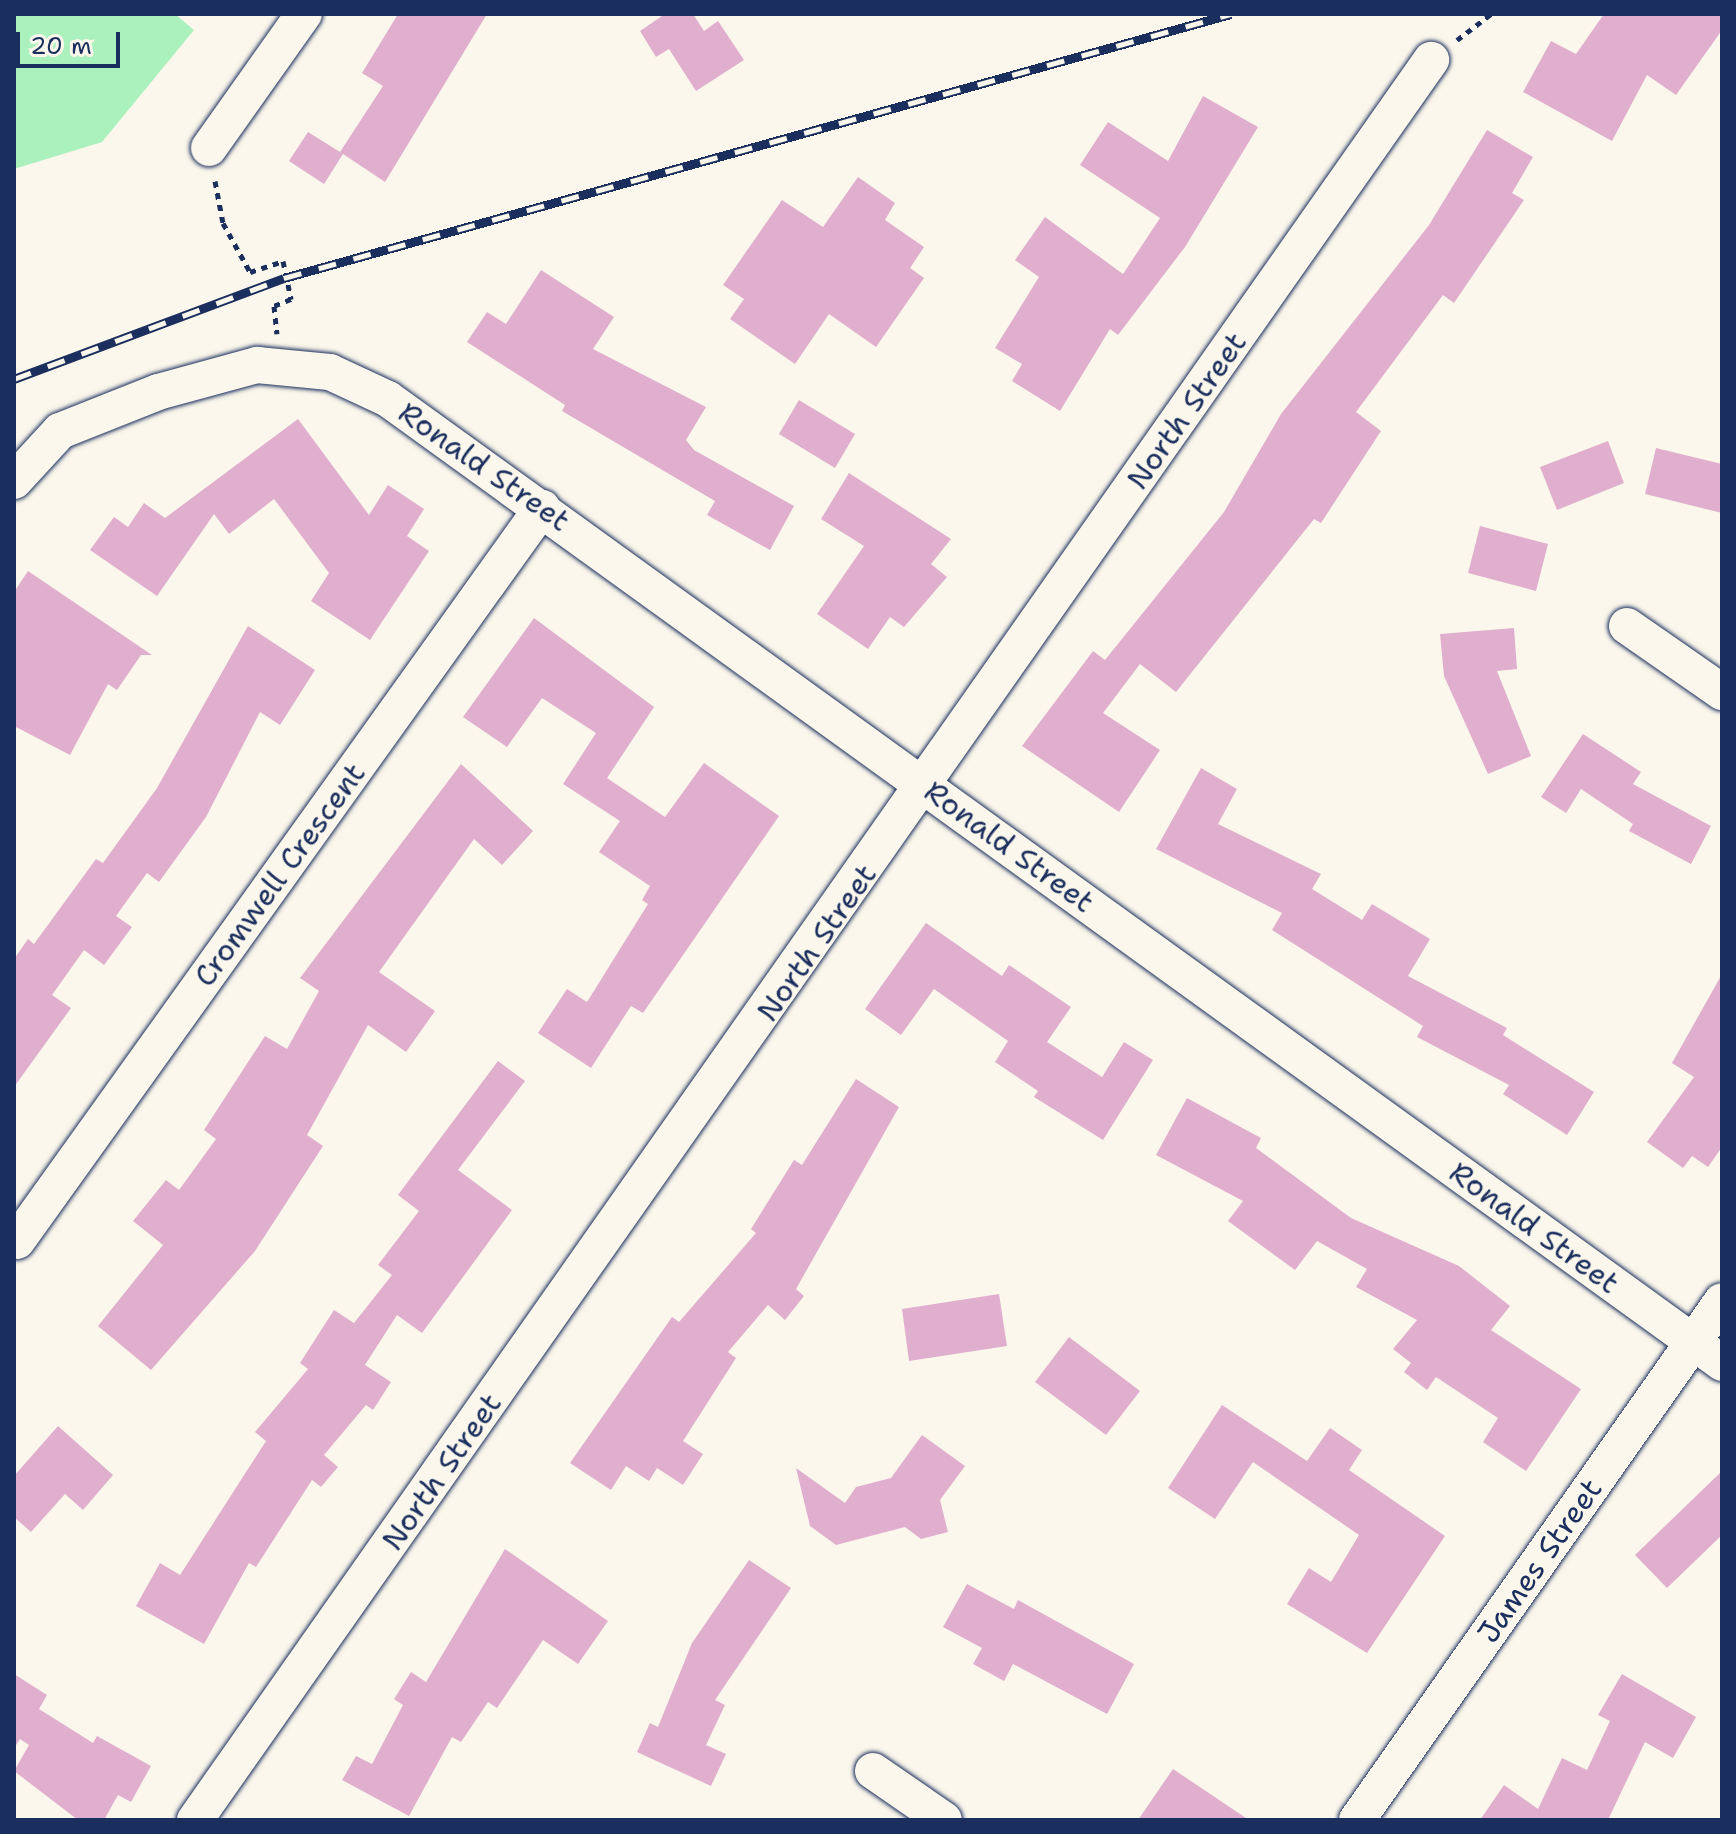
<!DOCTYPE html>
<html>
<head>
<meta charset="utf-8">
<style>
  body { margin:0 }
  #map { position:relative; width:1736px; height:1834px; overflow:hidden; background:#fbf7ec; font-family:"Shantell Sans",sans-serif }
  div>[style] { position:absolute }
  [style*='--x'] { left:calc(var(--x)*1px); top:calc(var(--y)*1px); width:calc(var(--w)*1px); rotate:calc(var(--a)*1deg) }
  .green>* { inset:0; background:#abf1bd }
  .building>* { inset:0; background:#e1afce }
  .path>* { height:5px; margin-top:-2.5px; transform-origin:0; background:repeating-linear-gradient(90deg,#1b2f5e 0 6px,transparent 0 12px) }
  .roads { filter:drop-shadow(0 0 2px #1b2f5e) drop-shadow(0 0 2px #1b2f5e) }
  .street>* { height:36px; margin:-18px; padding:0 18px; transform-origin:18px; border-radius:18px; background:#fbf7ec }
  .rail>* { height:9px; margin-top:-4.5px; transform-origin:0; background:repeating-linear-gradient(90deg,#fbf7ec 0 18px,#1b2f5e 0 36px); box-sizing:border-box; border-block:2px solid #1b2f5e }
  span { translate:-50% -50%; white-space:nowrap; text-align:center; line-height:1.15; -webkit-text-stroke:6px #fbf7ec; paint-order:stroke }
  .street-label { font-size:30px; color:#1b2f5e }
  .frame { position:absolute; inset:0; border:16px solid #1b2f5e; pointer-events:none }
  .scale { position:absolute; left:16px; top:32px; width:104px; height:36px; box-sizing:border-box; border:4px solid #1b2f5e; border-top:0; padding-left:10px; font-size:24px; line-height:28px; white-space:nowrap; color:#1b2f5e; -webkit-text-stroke:6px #fbf7ec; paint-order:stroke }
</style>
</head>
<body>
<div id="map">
  <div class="green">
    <i style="clip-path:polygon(14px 14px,175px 14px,194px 30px,102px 142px,14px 169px)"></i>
  </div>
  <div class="building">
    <i style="clip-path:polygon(398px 14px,487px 14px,385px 182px,343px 154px,324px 184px,289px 161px,308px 132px,340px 152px,383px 86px,362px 73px)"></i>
    <i style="clip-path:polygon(665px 14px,693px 14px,704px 31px,718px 21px,744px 60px,696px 91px,669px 49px,656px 57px,640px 31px)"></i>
    <i style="clip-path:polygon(1604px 14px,1722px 14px,1722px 30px,1676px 95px,1647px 75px,1612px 141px,1523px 92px,1551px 41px,1576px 54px)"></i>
    <i style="clip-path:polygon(1203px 96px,1258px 127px,1185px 247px,1118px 335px,1110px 329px,1060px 411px,1012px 381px,1022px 364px,995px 348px,1039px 277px,1015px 260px,1045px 217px,1123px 274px,1160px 218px,1080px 165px,1108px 122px,1168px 161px)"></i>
    <i style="clip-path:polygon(1487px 130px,1533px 157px,1512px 193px,1524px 200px,1454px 303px,1443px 295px,1356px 412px,1381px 431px,1321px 523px,1314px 519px,1176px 692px,1140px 664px,1103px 713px,1160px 750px,1119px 812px,1022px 746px,1093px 651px,1105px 660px,1224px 512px,1281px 414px,1429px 225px)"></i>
    <i style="clip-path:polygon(858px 177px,895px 203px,885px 220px,924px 247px,910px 268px,924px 278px,876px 347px,829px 314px,795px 364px,730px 319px,744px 299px,723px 285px,782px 200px,823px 227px)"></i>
    <i style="clip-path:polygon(541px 270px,614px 317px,593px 349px,706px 407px,686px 440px,694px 450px,794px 506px,770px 550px,707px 515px,715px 501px,562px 411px,565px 405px,467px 342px,487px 312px,506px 324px)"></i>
    <i style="clip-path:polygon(799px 400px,855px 434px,835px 468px,779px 434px)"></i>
    <i style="clip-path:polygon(298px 419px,369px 515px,388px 485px,424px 509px,407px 536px,429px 551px,370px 640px,311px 601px,329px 573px,274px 499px,229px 534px,214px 514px,157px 596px,90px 550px,114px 517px,128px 527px,144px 503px,165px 518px)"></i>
    <i style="clip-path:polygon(1608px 441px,1624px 483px,1557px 510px,1540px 467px)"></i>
    <i style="clip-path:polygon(1656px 448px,1722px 464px,1722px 513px,1645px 494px)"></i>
    <i style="clip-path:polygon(849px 473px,951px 539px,931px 564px,947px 577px,904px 627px,890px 617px,868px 649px,817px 614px,864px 546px,821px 519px)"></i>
    <i style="clip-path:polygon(1480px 526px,1548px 544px,1536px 591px,1468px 573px)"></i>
    <i style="clip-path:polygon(28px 571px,152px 655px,141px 655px,117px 690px,108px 684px,70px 755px,14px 726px,14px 592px)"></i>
    <i style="clip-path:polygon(534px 618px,654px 707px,607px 778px,665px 817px,704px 763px,779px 816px,643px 1013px,631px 1006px,591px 1068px,538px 1033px,567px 989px,587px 1002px,648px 904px,642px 900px,650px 886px,599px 852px,620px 821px,563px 784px,596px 733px,542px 698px,507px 747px,463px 717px)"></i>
    <i style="clip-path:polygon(248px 626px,315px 670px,280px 725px,260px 712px,206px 817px,159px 882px,147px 873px,116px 916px,132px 927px,104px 965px,84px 950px,52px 995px,71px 1008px,14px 1087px,14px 959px,28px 939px,34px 944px,96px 859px,103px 863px,157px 788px)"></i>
    <i style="clip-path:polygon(1514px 628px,1517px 669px,1497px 671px,1531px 756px,1488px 774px,1444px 676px,1440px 634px)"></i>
    <i style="clip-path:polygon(1583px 734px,1641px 772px,1633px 784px,1711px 826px,1691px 864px,1629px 831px,1633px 824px,1581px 789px,1566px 813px,1541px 797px)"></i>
    <i style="clip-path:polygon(461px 764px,533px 831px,502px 865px,474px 839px,379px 972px,435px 1011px,406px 1052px,368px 1025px,307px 1135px,323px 1146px,255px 1251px,151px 1370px,98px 1326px,163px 1245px,133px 1221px,166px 1180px,179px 1190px,216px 1139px,204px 1130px,265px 1036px,287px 1049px,319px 991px,300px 978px)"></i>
    <i style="clip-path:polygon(1201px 768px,1237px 789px,1218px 824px,1321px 874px,1312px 889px,1362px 920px,1372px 904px,1430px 939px,1408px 976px,1507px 1028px,1503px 1035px,1594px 1092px,1567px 1135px,1503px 1094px,1509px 1085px,1417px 1037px,1423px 1026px,1272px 930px,1282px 913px,1156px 849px)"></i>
    <i style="clip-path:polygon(926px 923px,1002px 976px,1009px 965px,1071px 1007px,1047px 1042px,1102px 1077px,1124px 1042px,1153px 1060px,1103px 1140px,1034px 1097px,1038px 1091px,995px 1062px,1008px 1041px,934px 989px,901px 1035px,865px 1009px)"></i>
    <i style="clip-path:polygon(1722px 974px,1722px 1147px,1708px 1167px,1692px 1156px,1683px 1168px,1647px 1142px,1694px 1077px,1672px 1063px)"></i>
    <i style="clip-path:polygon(498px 1061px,525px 1081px,458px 1170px,512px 1210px,422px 1333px,397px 1315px,365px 1365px,391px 1382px,373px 1410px,366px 1405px,324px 1455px,338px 1467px,321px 1487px,312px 1480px,256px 1567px,249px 1563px,204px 1644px,136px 1606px,160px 1563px,180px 1575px,266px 1441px,255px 1432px,308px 1369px,300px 1363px,334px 1310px,354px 1323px,392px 1275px,378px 1265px,419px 1211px,398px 1195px)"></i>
    <i style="clip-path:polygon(856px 1079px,899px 1107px,796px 1289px,804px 1296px,785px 1320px,768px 1305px,728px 1352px,736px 1358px,683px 1441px,703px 1454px,683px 1485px,657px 1468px,649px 1481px,626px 1466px,611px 1490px,570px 1463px,672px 1317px,679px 1322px,756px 1233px,751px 1229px,794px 1160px,802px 1165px)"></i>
    <i style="clip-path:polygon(1187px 1098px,1261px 1138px,1256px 1148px,1351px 1218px,1459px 1266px,1510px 1306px,1491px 1330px,1581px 1389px,1526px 1471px,1483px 1442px,1498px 1418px,1436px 1377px,1427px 1390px,1404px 1372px,1411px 1363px,1393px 1349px,1417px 1320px,1356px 1287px,1367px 1269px,1317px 1241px,1295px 1270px,1228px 1221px,1243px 1201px,1156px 1155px)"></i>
    <i style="clip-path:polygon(999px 1294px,1007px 1346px,909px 1361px,902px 1309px)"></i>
    <i style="clip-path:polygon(1069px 1337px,1140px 1391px,1106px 1435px,1035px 1382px)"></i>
    <i style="clip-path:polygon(1222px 1405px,1307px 1461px,1330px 1428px,1362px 1450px,1349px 1470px,1445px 1536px,1367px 1653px,1287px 1604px,1309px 1568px,1331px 1582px,1359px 1535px,1253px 1462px,1215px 1519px,1168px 1488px)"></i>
    <i style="clip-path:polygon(58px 1426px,113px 1475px,83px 1510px,65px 1494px,31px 1532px,14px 1517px,14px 1476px)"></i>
    <i style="clip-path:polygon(922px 1435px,965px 1466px,940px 1500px,948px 1532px,921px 1539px,905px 1527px,836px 1545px,810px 1526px,796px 1468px,845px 1503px,856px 1487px,891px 1478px)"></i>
    <i style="clip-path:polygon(1722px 1471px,1722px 1535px,1667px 1588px,1635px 1555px)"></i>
    <i style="clip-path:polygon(505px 1549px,608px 1621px,578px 1664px,543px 1640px,497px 1708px,488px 1702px,461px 1742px,452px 1737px,409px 1816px,342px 1780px,356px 1756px,372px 1764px,403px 1705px,394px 1699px,411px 1672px,426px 1682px)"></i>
    <i style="clip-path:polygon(749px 1560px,791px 1588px,715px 1700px,725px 1705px,706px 1745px,726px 1754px,711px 1786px,637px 1752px,650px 1723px,658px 1727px,692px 1643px)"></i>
    <i style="clip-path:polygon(967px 1584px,1014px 1609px,1018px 1600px,1134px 1664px,1107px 1714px,1013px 1664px,1004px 1681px,973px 1664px,982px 1648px,943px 1627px)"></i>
    <i style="clip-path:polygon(14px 1674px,47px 1695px,39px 1709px,93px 1743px,97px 1736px,151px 1766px,131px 1802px,118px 1795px,104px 1820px,78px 1820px,14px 1771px,29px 1745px,20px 1739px,14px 1748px)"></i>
    <i style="clip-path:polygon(1622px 1674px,1696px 1717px,1673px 1758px,1645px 1742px,1608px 1820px,1480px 1820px,1504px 1785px,1538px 1809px,1562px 1758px,1587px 1770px,1610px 1721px,1598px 1715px)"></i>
    <i style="clip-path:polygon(1173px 1769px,1249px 1820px,1138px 1820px)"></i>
  </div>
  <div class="path">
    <i style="--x:1457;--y:40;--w:43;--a:-37.4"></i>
    <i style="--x:215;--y:181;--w:43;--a:79.2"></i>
    <i style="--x:223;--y:223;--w:56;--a:61.1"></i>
    <i style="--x:250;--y:272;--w:35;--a:-18"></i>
    <i style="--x:283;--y:261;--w:39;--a:78"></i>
    <i style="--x:291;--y:299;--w:18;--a:158"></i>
    <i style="--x:274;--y:306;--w:28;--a:84"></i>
  </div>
  <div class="roads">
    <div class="street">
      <i style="--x:209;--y:148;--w:164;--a:-54.7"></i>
      <i style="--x:14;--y:481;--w:68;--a:-47.4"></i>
      <i style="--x:60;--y:431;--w:105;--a:-21.7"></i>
      <i style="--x:158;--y:392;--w:103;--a:-15.3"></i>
      <i style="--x:257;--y:365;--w:73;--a:5.5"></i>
      <i style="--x:330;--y:372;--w:64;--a:25"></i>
      <i style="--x:388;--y:399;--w:1646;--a:35.85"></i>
      <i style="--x:1627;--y:626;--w:116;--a:34.8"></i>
      <i style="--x:17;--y:1241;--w:902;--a:-54.39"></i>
      <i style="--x:873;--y:1771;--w:86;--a:34.6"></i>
      <i style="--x:195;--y:1820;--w:2151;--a:-54.92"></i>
      <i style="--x:1357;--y:1820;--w:634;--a:-54.88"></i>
    </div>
  </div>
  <div class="rail">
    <i style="--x:14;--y:379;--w:288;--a:-20.5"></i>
    <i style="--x:284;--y:278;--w:983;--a:-15.58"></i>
  </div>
  <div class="street-label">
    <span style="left:1187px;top:411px;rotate:-55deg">North Street</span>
    <span style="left:484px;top:467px;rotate:35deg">Ronald Street</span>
    <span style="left:1009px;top:847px;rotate:36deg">Ronald Street</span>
    <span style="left:280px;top:875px;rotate:-54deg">Cromwell Crescent</span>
    <span style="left:817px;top:943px;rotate:-55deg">North Street</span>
    <span style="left:1534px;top:1228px;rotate:36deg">Ronald Street</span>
    <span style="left:442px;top:1472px;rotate:-55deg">North Street</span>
    <span style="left:1540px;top:1561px;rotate:-55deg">James Street</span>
  </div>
  <div class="frame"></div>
  <div class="scale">20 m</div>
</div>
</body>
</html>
